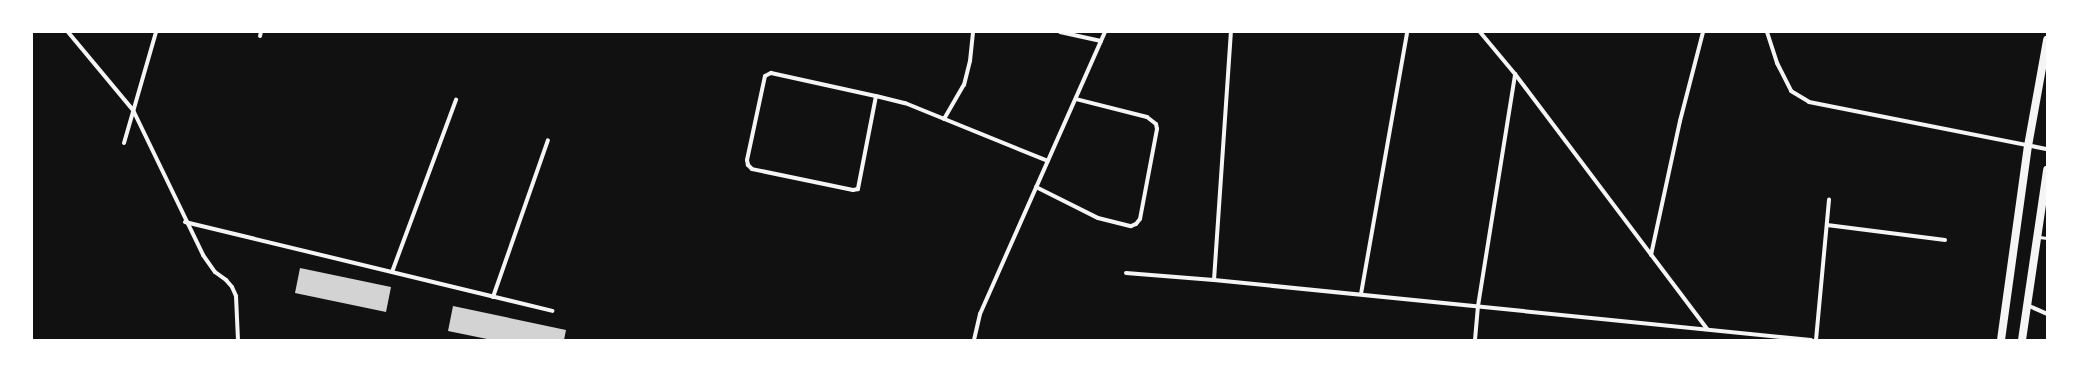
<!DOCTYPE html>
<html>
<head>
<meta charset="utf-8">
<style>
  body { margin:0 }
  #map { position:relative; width:2079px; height:372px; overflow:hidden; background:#111; font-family:"Roboto Serif",serif }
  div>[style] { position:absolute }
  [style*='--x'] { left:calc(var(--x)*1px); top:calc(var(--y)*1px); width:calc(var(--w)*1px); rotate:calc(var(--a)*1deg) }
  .building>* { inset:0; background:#d3d3d3 }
  .service>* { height:3px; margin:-1.5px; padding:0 1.5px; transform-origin:1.5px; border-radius:1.5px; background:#f5f5f5 }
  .minor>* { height:4px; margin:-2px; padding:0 2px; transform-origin:2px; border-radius:2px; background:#f5f5f5 }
  .secondary>* { height:8px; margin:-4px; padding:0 4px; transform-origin:4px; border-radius:4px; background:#f5f5f5 }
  span { translate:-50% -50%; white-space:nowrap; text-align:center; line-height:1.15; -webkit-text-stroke:4px #fff; paint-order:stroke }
  .frame { position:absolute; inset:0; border:33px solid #fff; pointer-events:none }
</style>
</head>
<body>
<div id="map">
  <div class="building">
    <i style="clip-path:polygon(300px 268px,391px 287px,386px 312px,295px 293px)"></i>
    <i style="clip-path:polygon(453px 306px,566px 330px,564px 340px,492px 340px,448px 331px)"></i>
  </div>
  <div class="service">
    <i style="--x:2039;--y:237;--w:8;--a:7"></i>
  </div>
  <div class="minor">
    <i style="--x:68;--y:32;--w:102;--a:50.2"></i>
    <i style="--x:133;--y:110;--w:161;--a:64.2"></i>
    <i style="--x:203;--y:255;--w:21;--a:55"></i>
    <i style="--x:215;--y:272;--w:14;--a:36"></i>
    <i style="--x:226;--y:280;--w:9;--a:49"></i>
    <i style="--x:232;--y:287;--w:10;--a:66"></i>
    <i style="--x:236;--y:296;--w:44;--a:87.4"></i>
    <i style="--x:1060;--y:32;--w:42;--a:12.4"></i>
    <i style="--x:1480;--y:32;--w:55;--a:50.2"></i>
    <i style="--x:1767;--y:32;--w:33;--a:72"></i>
    <i style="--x:1777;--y:63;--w:31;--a:63"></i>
    <i style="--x:1791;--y:91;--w:21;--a:31"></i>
    <i style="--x:1809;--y:102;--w:243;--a:11.2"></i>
    <i style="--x:260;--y:36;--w:4;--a:-76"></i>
    <i style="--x:876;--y:96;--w:95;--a:101"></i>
    <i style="--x:858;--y:189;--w:5;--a:169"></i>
    <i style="--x:853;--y:190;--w:103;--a:-168.3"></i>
    <i style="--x:752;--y:169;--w:6;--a:-135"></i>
    <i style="--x:748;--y:165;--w:5;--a:-101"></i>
    <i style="--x:747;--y:160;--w:86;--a:-77.9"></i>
    <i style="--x:765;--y:76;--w:7;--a:-27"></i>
    <i style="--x:771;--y:73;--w:107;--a:12.4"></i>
    <i style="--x:876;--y:96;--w:30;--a:14"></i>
    <i style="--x:905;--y:103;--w:154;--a:22.1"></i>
    <i style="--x:944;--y:119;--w:39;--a:-60"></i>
    <i style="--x:964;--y:85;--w:25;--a:-76"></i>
    <i style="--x:970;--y:61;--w:29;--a:-84"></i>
    <i style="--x:124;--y:143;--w:116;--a:-73.9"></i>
    <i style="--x:1036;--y:187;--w:69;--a:26.6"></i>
    <i style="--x:1098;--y:218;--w:34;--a:14"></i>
    <i style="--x:1131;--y:226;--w:5;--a:-22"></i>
    <i style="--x:1136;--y:224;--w:6;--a:-51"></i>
    <i style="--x:1140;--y:219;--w:92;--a:-79.3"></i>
    <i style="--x:1157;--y:129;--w:5;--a:-101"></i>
    <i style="--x:1156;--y:124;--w:11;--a:-142"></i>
    <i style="--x:1147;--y:117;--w:73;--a:-165.8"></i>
    <i style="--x:185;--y:222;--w:378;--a:13.6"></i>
    <i style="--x:1827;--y:225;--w:119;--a:7.2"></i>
    <i style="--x:1651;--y:255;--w:137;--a:-77.8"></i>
    <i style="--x:1680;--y:121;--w:92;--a:-75.5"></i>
    <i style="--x:392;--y:272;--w:184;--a:-69.6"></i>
    <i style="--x:1126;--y:273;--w:88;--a:4.5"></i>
    <i style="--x:1214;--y:280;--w:600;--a:5.74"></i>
    <i style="--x:1214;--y:280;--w:249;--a:-86.1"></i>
    <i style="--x:1361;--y:294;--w:266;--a:-80"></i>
    <i style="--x:493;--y:297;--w:166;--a:-70.7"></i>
    <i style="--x:2027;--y:305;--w:22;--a:24"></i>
    <i style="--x:974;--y:340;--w:27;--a:-77"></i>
    <i style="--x:980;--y:314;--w:308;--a:-66.1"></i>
    <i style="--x:1475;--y:340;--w:34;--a:-85"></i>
    <i style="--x:1478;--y:306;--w:235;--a:-80.9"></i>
    <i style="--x:1515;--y:74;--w:319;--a:53"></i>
    <i style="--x:1816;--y:340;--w:141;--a:-84.7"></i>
  </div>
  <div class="secondary">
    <i style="--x:2001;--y:340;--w:196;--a:-82.1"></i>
    <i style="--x:2028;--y:146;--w:108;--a:-79.8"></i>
    <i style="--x:2022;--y:340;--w:172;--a:-81.6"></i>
  </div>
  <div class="frame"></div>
</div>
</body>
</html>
